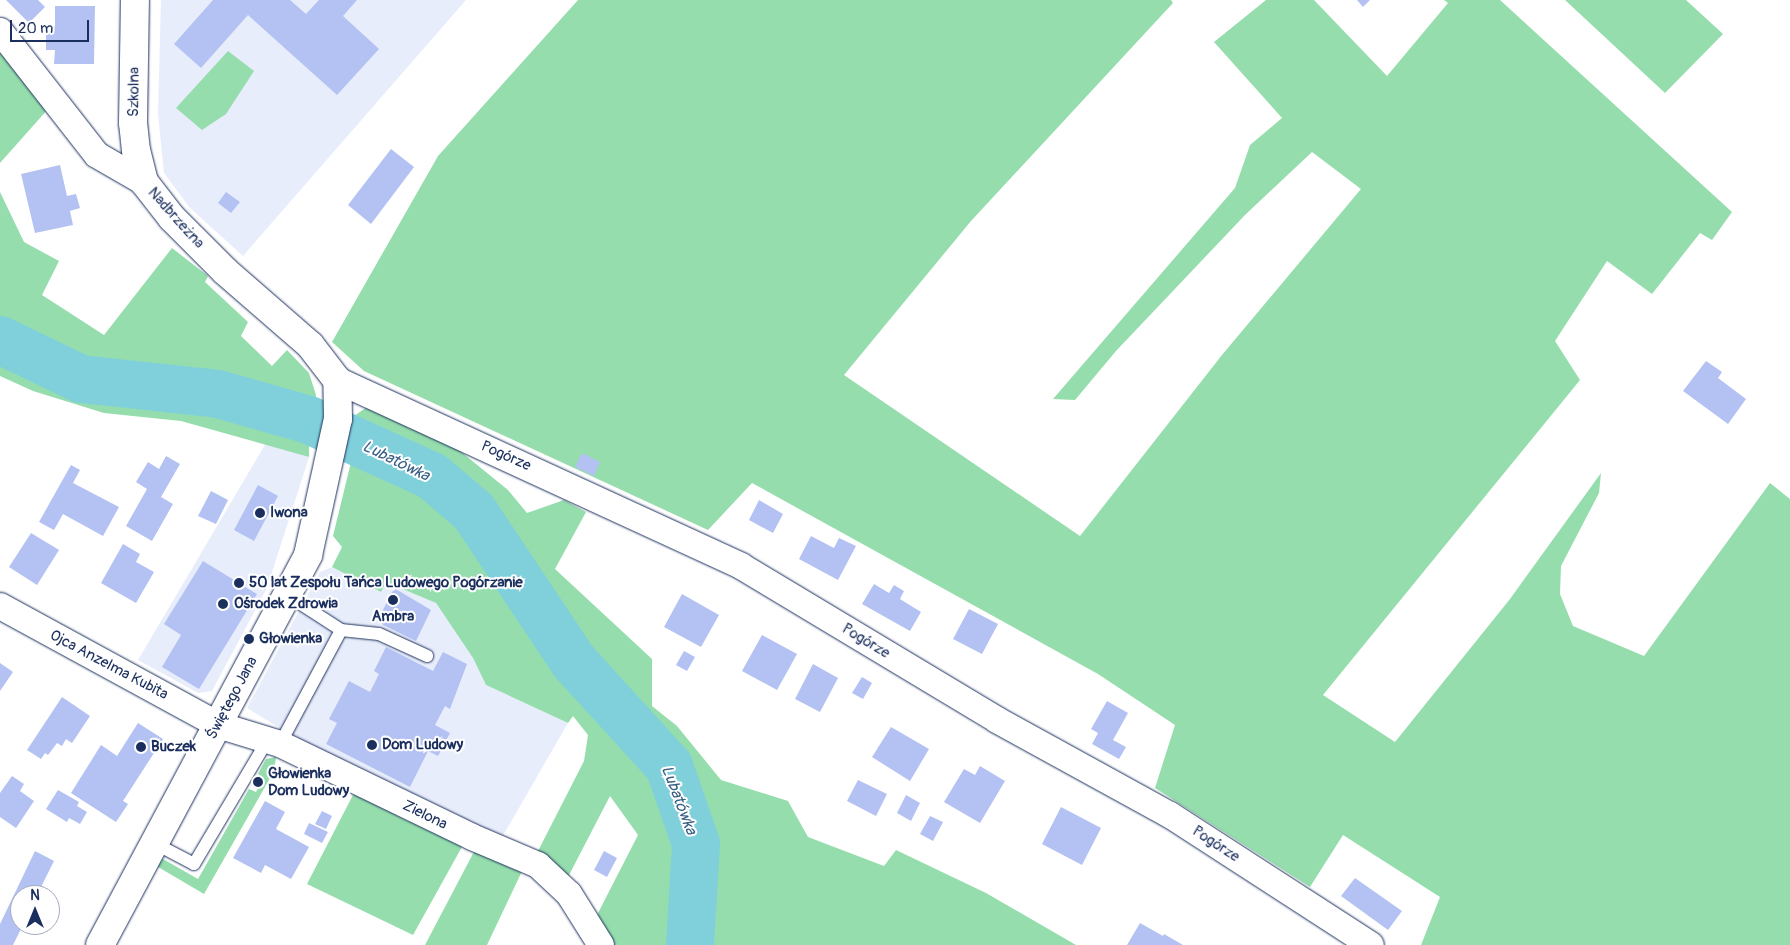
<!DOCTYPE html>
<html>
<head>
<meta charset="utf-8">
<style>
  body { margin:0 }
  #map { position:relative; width:1790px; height:945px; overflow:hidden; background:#fff; font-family:Pangolin,sans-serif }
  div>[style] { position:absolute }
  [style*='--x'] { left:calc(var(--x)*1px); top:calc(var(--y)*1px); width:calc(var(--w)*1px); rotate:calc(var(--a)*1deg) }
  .built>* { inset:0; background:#e8edfb }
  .green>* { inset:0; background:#95ddac }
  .river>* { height:48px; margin:-24px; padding:0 24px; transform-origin:24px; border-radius:24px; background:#80d0dc }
  .building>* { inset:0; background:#b3c2f2 }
  .roads { filter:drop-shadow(0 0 1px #1b2f5e) drop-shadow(0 0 1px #1b2f5e) }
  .service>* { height:12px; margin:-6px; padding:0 6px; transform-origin:6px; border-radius:6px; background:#fff }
  .minor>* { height:26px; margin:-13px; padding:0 13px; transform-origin:13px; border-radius:13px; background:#fff }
  .tertiary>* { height:28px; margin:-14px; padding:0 14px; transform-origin:14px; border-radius:14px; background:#fff }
  .dots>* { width:14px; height:14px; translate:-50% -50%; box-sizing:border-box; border:2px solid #fff; border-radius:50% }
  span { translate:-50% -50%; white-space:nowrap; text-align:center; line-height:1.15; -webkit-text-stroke:4px #fff; paint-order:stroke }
  .street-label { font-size:15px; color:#1b2f5e }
  .poi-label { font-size:15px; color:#1b2f5e; font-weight:700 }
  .left { translate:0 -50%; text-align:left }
  .water-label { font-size:16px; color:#395f84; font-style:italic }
  .north { position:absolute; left:10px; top:885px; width:50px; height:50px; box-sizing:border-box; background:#fff; border:1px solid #a4acbf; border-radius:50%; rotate:0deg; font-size:14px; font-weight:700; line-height:20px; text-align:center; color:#1b2f5e }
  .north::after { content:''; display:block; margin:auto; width:18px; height:22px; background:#1b2f5e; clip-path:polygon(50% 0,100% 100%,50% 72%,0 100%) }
  .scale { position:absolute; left:10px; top:20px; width:79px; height:22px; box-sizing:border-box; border:2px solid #1b2f5e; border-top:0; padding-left:6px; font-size:15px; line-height:18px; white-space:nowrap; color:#1b2f5e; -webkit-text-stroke:4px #fff; paint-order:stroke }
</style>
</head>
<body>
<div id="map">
  <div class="built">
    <i style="clip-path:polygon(161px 0,466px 0,243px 256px,190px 208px,164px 173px,158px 114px)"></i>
    <i style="clip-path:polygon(266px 443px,309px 457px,267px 588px,212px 691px,198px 693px,138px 660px)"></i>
    <i style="clip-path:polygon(332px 567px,381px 592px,386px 582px,436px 603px,473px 658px,486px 685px,568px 723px,501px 839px,311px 747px,247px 708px,320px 572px)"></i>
  </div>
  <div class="green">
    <i style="clip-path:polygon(578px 0,1171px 0,1173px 3px,971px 221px,844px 375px,1080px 536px,1222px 355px,1361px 189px,1312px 152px,1245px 215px,1116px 351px,1075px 400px,1053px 399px,1235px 188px,1250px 145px,1282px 118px,1214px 42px,1266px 0,1314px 0,1387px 76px,1448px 3px,1444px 0,1500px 0,1732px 212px,1712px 240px,1700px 233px,1652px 294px,1607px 261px,1555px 341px,1580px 380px,1323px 695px,1395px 742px,1510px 599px,1601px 473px,1599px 493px,1561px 566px,1560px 594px,1573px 626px,1644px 656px,1770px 483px,1790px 499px,1790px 945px,1421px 945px,1440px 897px,1343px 835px,1310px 887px,1155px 788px,1175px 725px,1098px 674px,752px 483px,708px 530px,364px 371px,332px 342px,438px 156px)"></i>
    <i style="clip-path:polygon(1565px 0,1686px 0,1723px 34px,1665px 93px)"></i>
    <i style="clip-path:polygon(0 49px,48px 109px,0 163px)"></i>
    <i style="clip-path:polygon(228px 51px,254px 71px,226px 114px,202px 130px,176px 108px)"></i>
    <i style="clip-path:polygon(0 192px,24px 242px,59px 261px,42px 295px,104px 335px,172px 248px,208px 276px,205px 282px,248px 322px,241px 336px,272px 366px,287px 350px,309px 373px,316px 395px,313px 409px,239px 386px,110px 370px,62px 355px,52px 373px,107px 391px,214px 403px,292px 421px,309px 441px,309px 457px,181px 421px,104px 413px,33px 391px,0 376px)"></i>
    <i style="clip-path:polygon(370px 405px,449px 442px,508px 490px,527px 513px,564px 500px,586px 512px,555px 569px,652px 659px,652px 706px,677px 726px,721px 780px,788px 801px,808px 837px,884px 866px,896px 850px,986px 893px,1076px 945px,614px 945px,597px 915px,638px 835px,610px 796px,568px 877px,537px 853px,584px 761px,588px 735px,573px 716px,568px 723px,486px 685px,473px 658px,436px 603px,386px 582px,381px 592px,332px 567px,342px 547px,333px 536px,352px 458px,425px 488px,474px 530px,559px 663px,603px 709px,619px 692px,593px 672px,557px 620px,507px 537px,482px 504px,452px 477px,425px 460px,354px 425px,354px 416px)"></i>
    <i style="clip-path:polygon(276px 757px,274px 771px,204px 894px,153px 864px,157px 858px,163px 859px,198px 879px,249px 789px,256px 792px,264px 778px,258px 774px,266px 759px)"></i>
    <i style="clip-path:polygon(354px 793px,408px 821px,452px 835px,463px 845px,413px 935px,307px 884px)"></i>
    <i style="clip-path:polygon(477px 846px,524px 867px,487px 945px,425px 945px)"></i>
  </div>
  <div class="river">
    <i style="--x:0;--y:340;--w:90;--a:25.7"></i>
    <i style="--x:81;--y:379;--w:138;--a:6.2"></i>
    <i style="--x:218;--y:394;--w:95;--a:15.9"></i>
    <i style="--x:309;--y:420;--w:135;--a:24.5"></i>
    <i style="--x:432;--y:476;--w:55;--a:40.6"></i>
    <i style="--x:474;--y:512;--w:180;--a:56.3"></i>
    <i style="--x:574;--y:662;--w:141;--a:47.6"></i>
    <i style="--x:669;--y:766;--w:83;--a:70.9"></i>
    <i style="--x:696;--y:844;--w:101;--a:93.4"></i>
  </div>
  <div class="building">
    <i style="clip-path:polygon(6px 0,38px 0,45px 7px,29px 23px)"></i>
    <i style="clip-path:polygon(213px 0,290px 0,306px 14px,319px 0,357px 0,343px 16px,379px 49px,337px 95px,248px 15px,201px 68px,174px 44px)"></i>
    <i style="clip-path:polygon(1357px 0,1370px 0,1363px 7px)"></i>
    <i style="clip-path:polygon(55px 6px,95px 6px,94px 64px,54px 64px,55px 50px,46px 50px,46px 26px,55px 26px)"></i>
    <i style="clip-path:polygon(391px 149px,414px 167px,371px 224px,348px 205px)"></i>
    <i style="clip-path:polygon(60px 165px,67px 196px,76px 194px,80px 208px,70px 211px,73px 225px,35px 233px,21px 174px)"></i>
    <i style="clip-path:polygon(226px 192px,240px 202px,231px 213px,218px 203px)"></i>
    <i style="clip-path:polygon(1706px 361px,1722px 372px,1718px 378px,1746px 399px,1728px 424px,1683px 391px)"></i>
    <i style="clip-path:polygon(582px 453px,600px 462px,594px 476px,575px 467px)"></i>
    <i style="clip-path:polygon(166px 456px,180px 464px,161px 497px,173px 504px,152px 541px,126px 526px,147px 489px,136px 482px,148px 462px,159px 469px)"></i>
    <i style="clip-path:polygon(71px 465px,80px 470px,73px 483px,119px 507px,103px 536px,63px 514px,54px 530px,39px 522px)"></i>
    <i style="clip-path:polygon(258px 485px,278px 496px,254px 541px,234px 530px)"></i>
    <i style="clip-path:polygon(211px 491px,228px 500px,216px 524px,198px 516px)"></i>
    <i style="clip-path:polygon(759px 500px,783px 514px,773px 533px,749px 520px)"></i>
    <i style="clip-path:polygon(31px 533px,59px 550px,37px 585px,9px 567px)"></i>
    <i style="clip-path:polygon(811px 536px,834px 548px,839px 538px,856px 546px,838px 580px,799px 559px)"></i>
    <i style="clip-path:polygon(123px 544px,140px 554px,136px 562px,154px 572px,136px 603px,101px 583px)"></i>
    <i style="clip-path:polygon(203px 561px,257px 594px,199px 689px,162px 667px,181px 635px,164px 624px)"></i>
    <i style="clip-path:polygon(874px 584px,889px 593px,894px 585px,904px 591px,900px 599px,921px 612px,910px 631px,862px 604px)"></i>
    <i style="clip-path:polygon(394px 588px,431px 610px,416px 641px,383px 625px,380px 616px)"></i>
    <i style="clip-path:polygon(682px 594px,719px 615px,701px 647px,664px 627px)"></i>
    <i style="clip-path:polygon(969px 609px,998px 624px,982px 654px,953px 639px)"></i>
    <i style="clip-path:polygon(762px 635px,797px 654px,777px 690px,742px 671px)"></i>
    <i style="clip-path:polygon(386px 647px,433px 671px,443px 652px,467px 664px,450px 709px,445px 706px,435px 725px,450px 733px,438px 756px,428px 751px,410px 787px,326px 744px,337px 723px,329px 719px,349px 681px,370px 692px,379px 674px,374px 671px)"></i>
    <i style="clip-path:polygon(684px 651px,695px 657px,687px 671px,676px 665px)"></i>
    <i style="clip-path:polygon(0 663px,13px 672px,0 691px)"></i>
    <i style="clip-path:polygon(813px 664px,838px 678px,820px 712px,795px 699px)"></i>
    <i style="clip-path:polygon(862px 677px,872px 683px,863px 699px,852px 693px)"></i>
    <i style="clip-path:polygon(62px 697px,90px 716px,72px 743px,66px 739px,62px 746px,57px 743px,48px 755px,45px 753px,41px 759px,27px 750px)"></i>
    <i style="clip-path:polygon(1107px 701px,1128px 713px,1113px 740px,1126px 747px,1119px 759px,1092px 744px,1098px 733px,1091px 729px)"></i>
    <i style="clip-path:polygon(138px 723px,163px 739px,123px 801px,128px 804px,116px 822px,71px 793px,101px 745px,117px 756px)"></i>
    <i style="clip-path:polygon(891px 727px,929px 749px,910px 781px,872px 757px)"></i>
    <i style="clip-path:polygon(980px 766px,1005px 781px,980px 823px,944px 802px,964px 769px,975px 775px)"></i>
    <i style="clip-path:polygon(12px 776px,24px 784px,20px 791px,34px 801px,16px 828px,0 817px,0 793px)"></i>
    <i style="clip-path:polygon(858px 780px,887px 794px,876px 816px,847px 801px)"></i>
    <i style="clip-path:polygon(58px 790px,79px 802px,77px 806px,87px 812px,80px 824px,69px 818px,67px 822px,46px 809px)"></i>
    <i style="clip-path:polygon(906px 795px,920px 803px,911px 821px,897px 813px)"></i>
    <i style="clip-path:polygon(265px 801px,285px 812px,276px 829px,309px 847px,291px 879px,265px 865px,261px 873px,233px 858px)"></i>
    <i style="clip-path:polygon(1061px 807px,1101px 828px,1082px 865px,1042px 844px)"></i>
    <i style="clip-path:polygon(322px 811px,332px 816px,326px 829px,315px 824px)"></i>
    <i style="clip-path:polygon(930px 816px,943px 822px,933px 841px,920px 834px)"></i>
    <i style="clip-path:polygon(309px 823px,328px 832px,322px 843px,304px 834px)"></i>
    <i style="clip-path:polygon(35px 851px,54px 861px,37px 895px,20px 895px,20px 925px,23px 925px,13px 945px,0 945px,0 924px)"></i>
    <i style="clip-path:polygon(604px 851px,617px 858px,607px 877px,594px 870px)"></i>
    <i style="clip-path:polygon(1355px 878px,1402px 911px,1388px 930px,1341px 896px)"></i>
    <i style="clip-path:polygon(1140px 923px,1163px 936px,1164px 934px,1183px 945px,1127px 945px)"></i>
  </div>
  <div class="roads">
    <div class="service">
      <i style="--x:287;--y:595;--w:64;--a:32.9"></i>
      <i style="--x:341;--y:630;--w:38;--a:6"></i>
      <i style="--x:379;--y:634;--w:53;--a:24.6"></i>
      <i style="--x:280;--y:744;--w:129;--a:-61.8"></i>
      <i style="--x:154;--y:843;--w:45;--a:27.7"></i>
      <i style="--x:194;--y:864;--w:143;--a:-59.3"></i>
    </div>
    <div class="minor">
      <i style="--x:0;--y:31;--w:157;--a:52"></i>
      <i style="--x:97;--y:155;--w:54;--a:29.9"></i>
      <i style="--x:337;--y:380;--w:445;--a:24.7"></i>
      <i style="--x:741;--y:566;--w:299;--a:31"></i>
      <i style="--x:997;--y:720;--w:197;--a:28.8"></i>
      <i style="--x:1170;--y:815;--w:239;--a:32.9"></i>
      <i style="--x:0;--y:606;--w:248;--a:28.6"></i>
      <i style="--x:218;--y:725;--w:65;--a:17"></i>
      <i style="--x:280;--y:744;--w:213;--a:25.8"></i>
      <i style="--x:472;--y:837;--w:72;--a:23"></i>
      <i style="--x:538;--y:865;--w:42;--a:43.1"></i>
      <i style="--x:569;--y:894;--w:60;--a:57.9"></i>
    </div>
    <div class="tertiary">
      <i style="--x:100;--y:945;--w:442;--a:-61.9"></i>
      <i style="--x:308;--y:555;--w:139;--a:-77.6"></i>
      <i style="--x:338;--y:419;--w:39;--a:-91"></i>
      <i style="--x:337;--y:380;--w:44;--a:-127.6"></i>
      <i style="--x:310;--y:345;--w:113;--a:-139"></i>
      <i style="--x:225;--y:271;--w:75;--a:-135"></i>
      <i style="--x:172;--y:218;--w:46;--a:-127.9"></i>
      <i style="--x:144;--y:182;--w:32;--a:-104"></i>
      <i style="--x:136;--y:151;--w:28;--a:-96"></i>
      <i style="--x:133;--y:123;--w:123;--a:-89.1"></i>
    </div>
  </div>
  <div class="dots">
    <i style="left:260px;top:513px;background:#1b2f5e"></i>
    <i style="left:239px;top:583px;background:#1b2f5e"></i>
    <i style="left:393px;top:600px;background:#1b2f5e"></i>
    <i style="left:223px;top:604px;background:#1b2f5e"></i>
    <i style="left:249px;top:639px;background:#1b2f5e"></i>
    <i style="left:372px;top:745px;background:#1b2f5e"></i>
    <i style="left:141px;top:747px;background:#1b2f5e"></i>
    <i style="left:258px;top:782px;background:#1b2f5e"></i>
  </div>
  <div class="street-label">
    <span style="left:134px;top:92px;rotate:-89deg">Szkolna</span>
    <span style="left:176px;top:218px;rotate:48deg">Nadbrzeżna</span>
    <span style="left:506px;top:456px;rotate:24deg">Pogórze</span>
    <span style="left:866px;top:641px;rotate:31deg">Pogórze</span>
    <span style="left:109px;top:665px;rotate:28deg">Ojca Anzelma Kubita</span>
    <span style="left:232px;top:698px;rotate:-62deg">Świętego Jana</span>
    <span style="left:425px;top:815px;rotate:26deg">Zielona</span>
    <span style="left:1216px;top:844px;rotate:33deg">Pogórze</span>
  </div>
  <div class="poi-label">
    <span class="left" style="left:270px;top:513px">Iwona</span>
    <span class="left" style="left:249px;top:583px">50 lat Zespołu Tańca Ludowego Pogórzanie</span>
    <span class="left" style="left:234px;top:604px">Ośrodek Zdrowia</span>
    <span style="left:393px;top:617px">Ambra</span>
    <span class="left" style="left:259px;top:639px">Głowienka</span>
    <span class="left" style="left:382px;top:745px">Dom Ludowy</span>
    <span class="left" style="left:151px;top:747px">Buczek</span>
    <span class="left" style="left:268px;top:782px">Głowienka<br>Dom Ludowy</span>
  </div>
  <div class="water-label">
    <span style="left:396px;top:461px;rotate:26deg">Lubatówka</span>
    <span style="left:679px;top:800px;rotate:69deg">Lubatówka</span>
  </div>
  <div class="north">N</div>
  <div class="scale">20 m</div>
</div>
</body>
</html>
